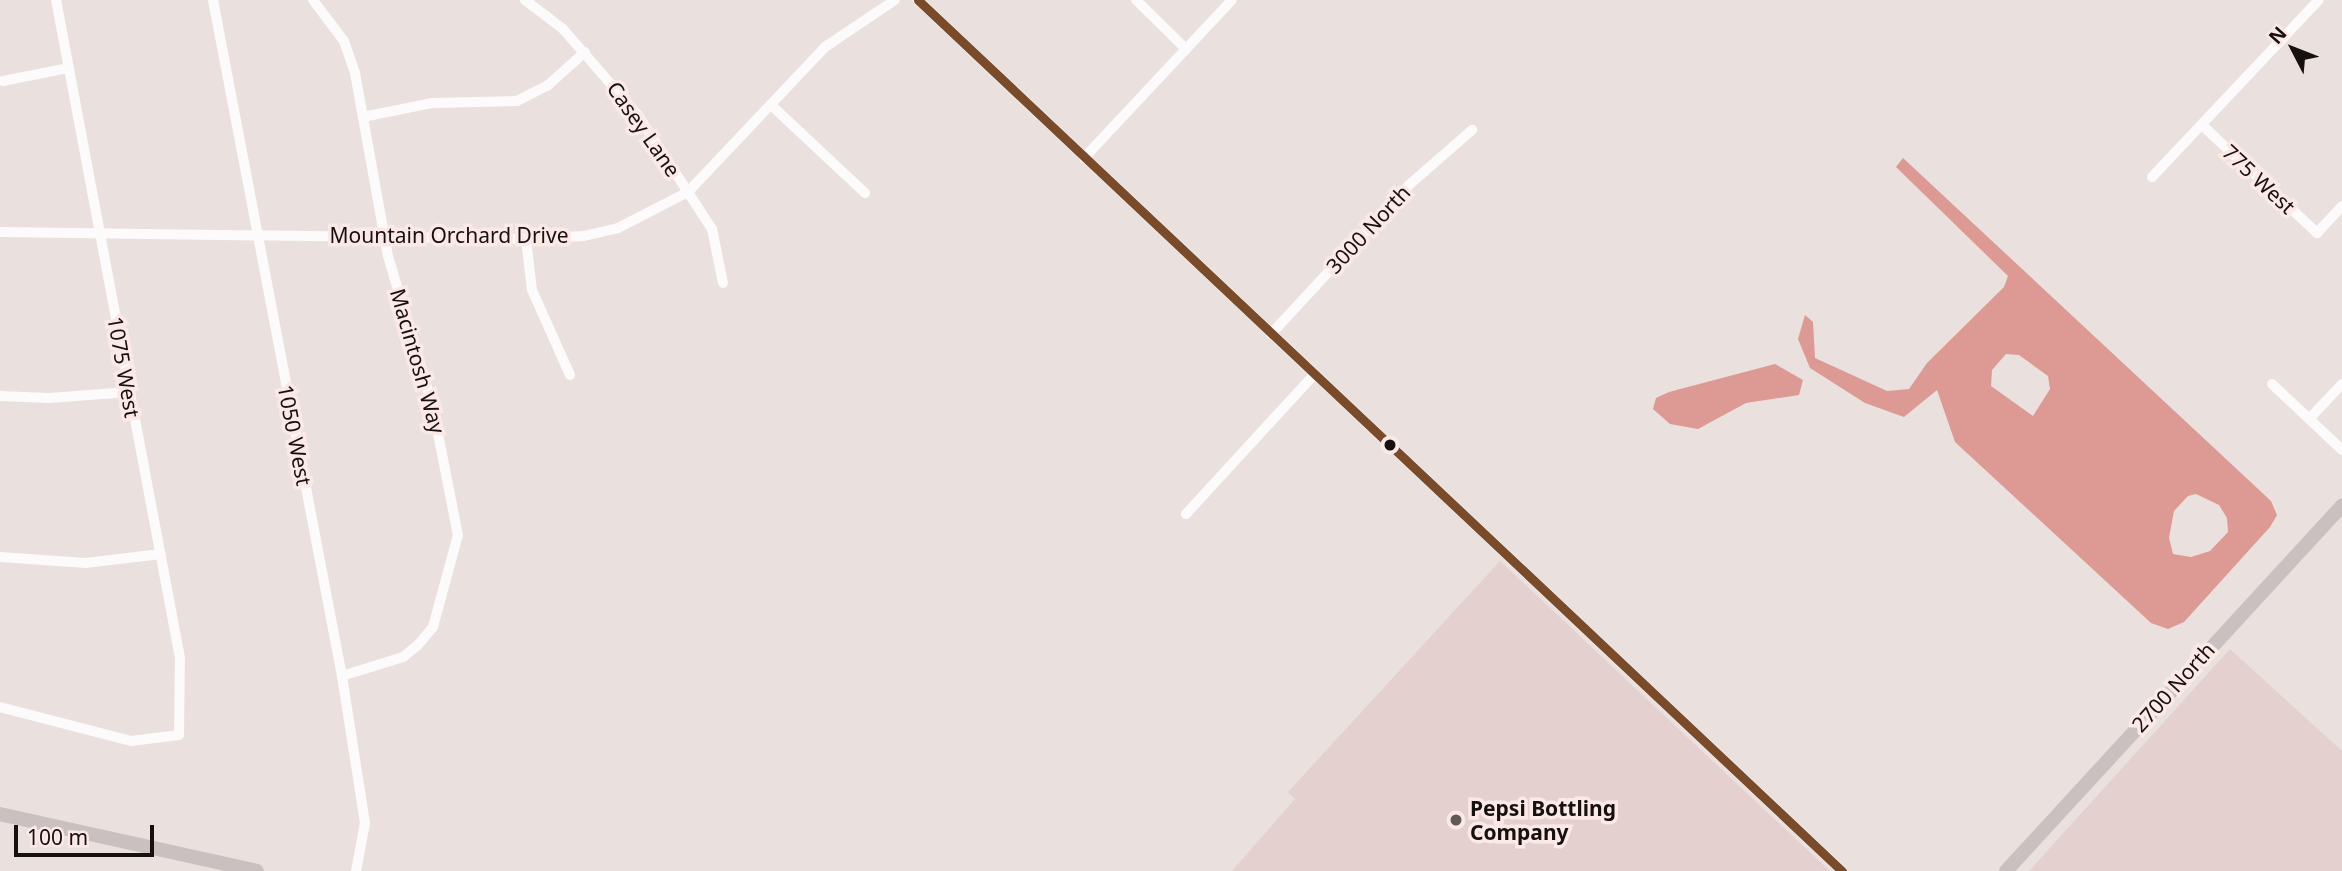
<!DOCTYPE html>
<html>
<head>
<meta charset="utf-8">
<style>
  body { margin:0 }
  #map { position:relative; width:2342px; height:871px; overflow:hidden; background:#eae0de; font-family:"Noto Sans",sans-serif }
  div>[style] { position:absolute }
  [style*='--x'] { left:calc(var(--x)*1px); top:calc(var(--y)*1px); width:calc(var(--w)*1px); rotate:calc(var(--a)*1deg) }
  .built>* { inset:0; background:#e4d1cf }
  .water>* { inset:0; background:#dd9994 }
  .minor>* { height:10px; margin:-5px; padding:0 5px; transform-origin:5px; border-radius:5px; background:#fcfafa }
  .major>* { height:14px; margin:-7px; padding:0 7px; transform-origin:7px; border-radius:7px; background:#c9c0bf }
  .bus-1>* { height:9px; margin:-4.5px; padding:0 4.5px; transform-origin:4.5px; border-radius:4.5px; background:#7a4b2a }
  .dots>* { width:19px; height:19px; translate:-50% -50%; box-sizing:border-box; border:4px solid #fbe9e7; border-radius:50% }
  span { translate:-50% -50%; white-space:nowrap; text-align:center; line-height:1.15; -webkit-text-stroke:7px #fbe9e7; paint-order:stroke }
  .street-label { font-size:21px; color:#16100f }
  .poi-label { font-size:21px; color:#16100f; font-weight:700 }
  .left { translate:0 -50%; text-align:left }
  .north { position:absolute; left:2258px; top:14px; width:70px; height:70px; -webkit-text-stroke:5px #fbe9e7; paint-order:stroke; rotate:312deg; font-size:19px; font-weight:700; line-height:28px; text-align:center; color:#16100f }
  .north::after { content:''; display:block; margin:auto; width:24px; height:32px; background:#16100f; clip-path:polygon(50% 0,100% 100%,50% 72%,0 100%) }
  .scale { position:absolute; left:14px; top:825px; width:140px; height:32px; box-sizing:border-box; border:4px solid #16100f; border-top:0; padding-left:9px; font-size:21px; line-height:24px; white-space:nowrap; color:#16100f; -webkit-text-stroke:5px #fbe9e7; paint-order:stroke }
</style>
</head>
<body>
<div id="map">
  <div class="built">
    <i style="clip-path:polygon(1500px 561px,1753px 799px,1830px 871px,1232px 871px,1295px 799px,1288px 792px)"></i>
    <i style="clip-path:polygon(2230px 649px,2342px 751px,2342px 871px,2029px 871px)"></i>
  </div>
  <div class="water">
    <i style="clip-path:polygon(evenodd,1903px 158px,2271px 501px,2277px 515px,2270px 527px,2184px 622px,2168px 629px,2151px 623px,1955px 442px,1937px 390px,1904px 417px,1865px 403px,1810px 368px,1798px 339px,1805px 315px,1813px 322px,1815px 358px,1887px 391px,1909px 389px,1927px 363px,2004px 287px,2008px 276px,1896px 167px,1903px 158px,2006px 354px,2019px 355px,2048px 376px,2050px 389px,2033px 416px,1991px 386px,1992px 370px,2006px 354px,1903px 158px,2196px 494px,2219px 505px,2227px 518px,2228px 532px,2210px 551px,2191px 557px,2173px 554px,2169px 538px,2174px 511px,2188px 496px,2196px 494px)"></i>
    <i style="clip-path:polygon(1775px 364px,1803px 380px,1799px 395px,1746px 403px,1698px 429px,1670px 424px,1653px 409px,1656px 398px,1669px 392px)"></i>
  </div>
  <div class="minor">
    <i style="--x:213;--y:0;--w:688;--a:79.2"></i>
    <i style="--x:342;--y:676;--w:149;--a:81.1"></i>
    <i style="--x:365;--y:823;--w:49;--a:100.6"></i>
    <i style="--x:313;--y:0;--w:51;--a:52.9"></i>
    <i style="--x:344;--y:41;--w:34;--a:71"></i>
    <i style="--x:355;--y:73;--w:186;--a:79.8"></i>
    <i style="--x:388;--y:256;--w:159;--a:73.5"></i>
    <i style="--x:433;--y:408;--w:129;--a:78.9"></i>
    <i style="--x:458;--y:535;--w:95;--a:105.2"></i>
    <i style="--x:433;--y:627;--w:23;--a:130"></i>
    <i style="--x:418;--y:645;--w:19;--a:141"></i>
    <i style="--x:403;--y:657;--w:64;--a:162.7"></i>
    <i style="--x:525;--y:0;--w:48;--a:37.3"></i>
    <i style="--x:563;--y:29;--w:113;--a:49"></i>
    <i style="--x:637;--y:114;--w:137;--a:56.9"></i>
    <i style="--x:712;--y:229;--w:55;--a:78.5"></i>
    <i style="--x:918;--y:0;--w:1270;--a:43.31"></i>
    <i style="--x:1136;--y:0;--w:70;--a:44.4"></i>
    <i style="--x:3;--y:81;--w:66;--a:-11.3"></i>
    <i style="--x:771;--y:105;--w:129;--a:43.1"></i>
    <i style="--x:363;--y:117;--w:70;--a:-11.5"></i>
    <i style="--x:432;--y:103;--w:85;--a:-1.3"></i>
    <i style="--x:517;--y:101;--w:34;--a:-27"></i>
    <i style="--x:547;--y:86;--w:51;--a:-41.8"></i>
    <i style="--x:2202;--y:125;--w:158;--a:43.2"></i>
    <i style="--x:2317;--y:233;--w:37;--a:-47"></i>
    <i style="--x:1084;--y:158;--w:216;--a:-46.9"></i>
    <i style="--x:2152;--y:177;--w:243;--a:-46.7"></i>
    <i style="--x:0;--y:232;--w:526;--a:0.76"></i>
    <i style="--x:526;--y:239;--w:58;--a:-3"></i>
    <i style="--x:584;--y:236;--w:35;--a:-13"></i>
    <i style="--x:618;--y:228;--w:79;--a:-27.2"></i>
    <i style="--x:688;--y:192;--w:199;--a:-46.6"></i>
    <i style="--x:825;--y:47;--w:84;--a:-33.9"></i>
    <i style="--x:526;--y:239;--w:51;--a:83.3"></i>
    <i style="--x:532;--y:290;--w:93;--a:65.9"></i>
    <i style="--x:1271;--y:334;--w:203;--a:-47.2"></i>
    <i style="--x:1409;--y:185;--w:84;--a:-41.1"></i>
    <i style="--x:2272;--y:384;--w:96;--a:43.3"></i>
    <i style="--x:0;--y:396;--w:49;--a:2.3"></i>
    <i style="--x:49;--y:398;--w:80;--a:-4.3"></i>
    <i style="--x:2309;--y:419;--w:48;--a:-46.7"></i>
    <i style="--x:1186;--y:514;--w:189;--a:-47.4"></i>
    <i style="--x:0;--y:557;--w:86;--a:4"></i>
    <i style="--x:86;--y:563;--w:75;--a:-6.9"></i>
    <i style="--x:0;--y:707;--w:135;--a:14.5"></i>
    <i style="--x:131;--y:741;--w:48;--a:-7.1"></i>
    <i style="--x:179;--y:735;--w:77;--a:-89.3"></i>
    <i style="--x:180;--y:658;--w:670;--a:-100.67"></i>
  </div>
  <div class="major">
    <i style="--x:0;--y:814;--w:263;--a:12.5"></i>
    <i style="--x:2006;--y:871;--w:497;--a:-47.4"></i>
  </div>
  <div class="bus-1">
    <i style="--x:918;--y:0;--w:1270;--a:43.31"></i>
  </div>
  <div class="dots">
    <i style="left:1390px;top:445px;background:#16100f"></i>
    <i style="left:1456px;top:820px;background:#605957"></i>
  </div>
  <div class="street-label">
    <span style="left:644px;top:129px;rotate:55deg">Casey Lane</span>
    <span style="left:2259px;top:179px;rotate:43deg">775 West</span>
    <span style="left:1368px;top:229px;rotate:-47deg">3000 North</span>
    <span style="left:449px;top:235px">Mountain Orchard Drive</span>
    <span style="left:418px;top:361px;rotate:74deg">Macintosh Way</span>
    <span style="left:124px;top:367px;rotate:80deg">1075 West</span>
    <span style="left:295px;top:435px;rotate:79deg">1050 West</span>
    <span style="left:2173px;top:687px;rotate:-48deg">2700 North</span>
  </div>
  <div class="poi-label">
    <span class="left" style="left:1470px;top:820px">Pepsi Bottling<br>Company</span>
  </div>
  <div class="north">N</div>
  <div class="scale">100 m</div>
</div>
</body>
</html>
